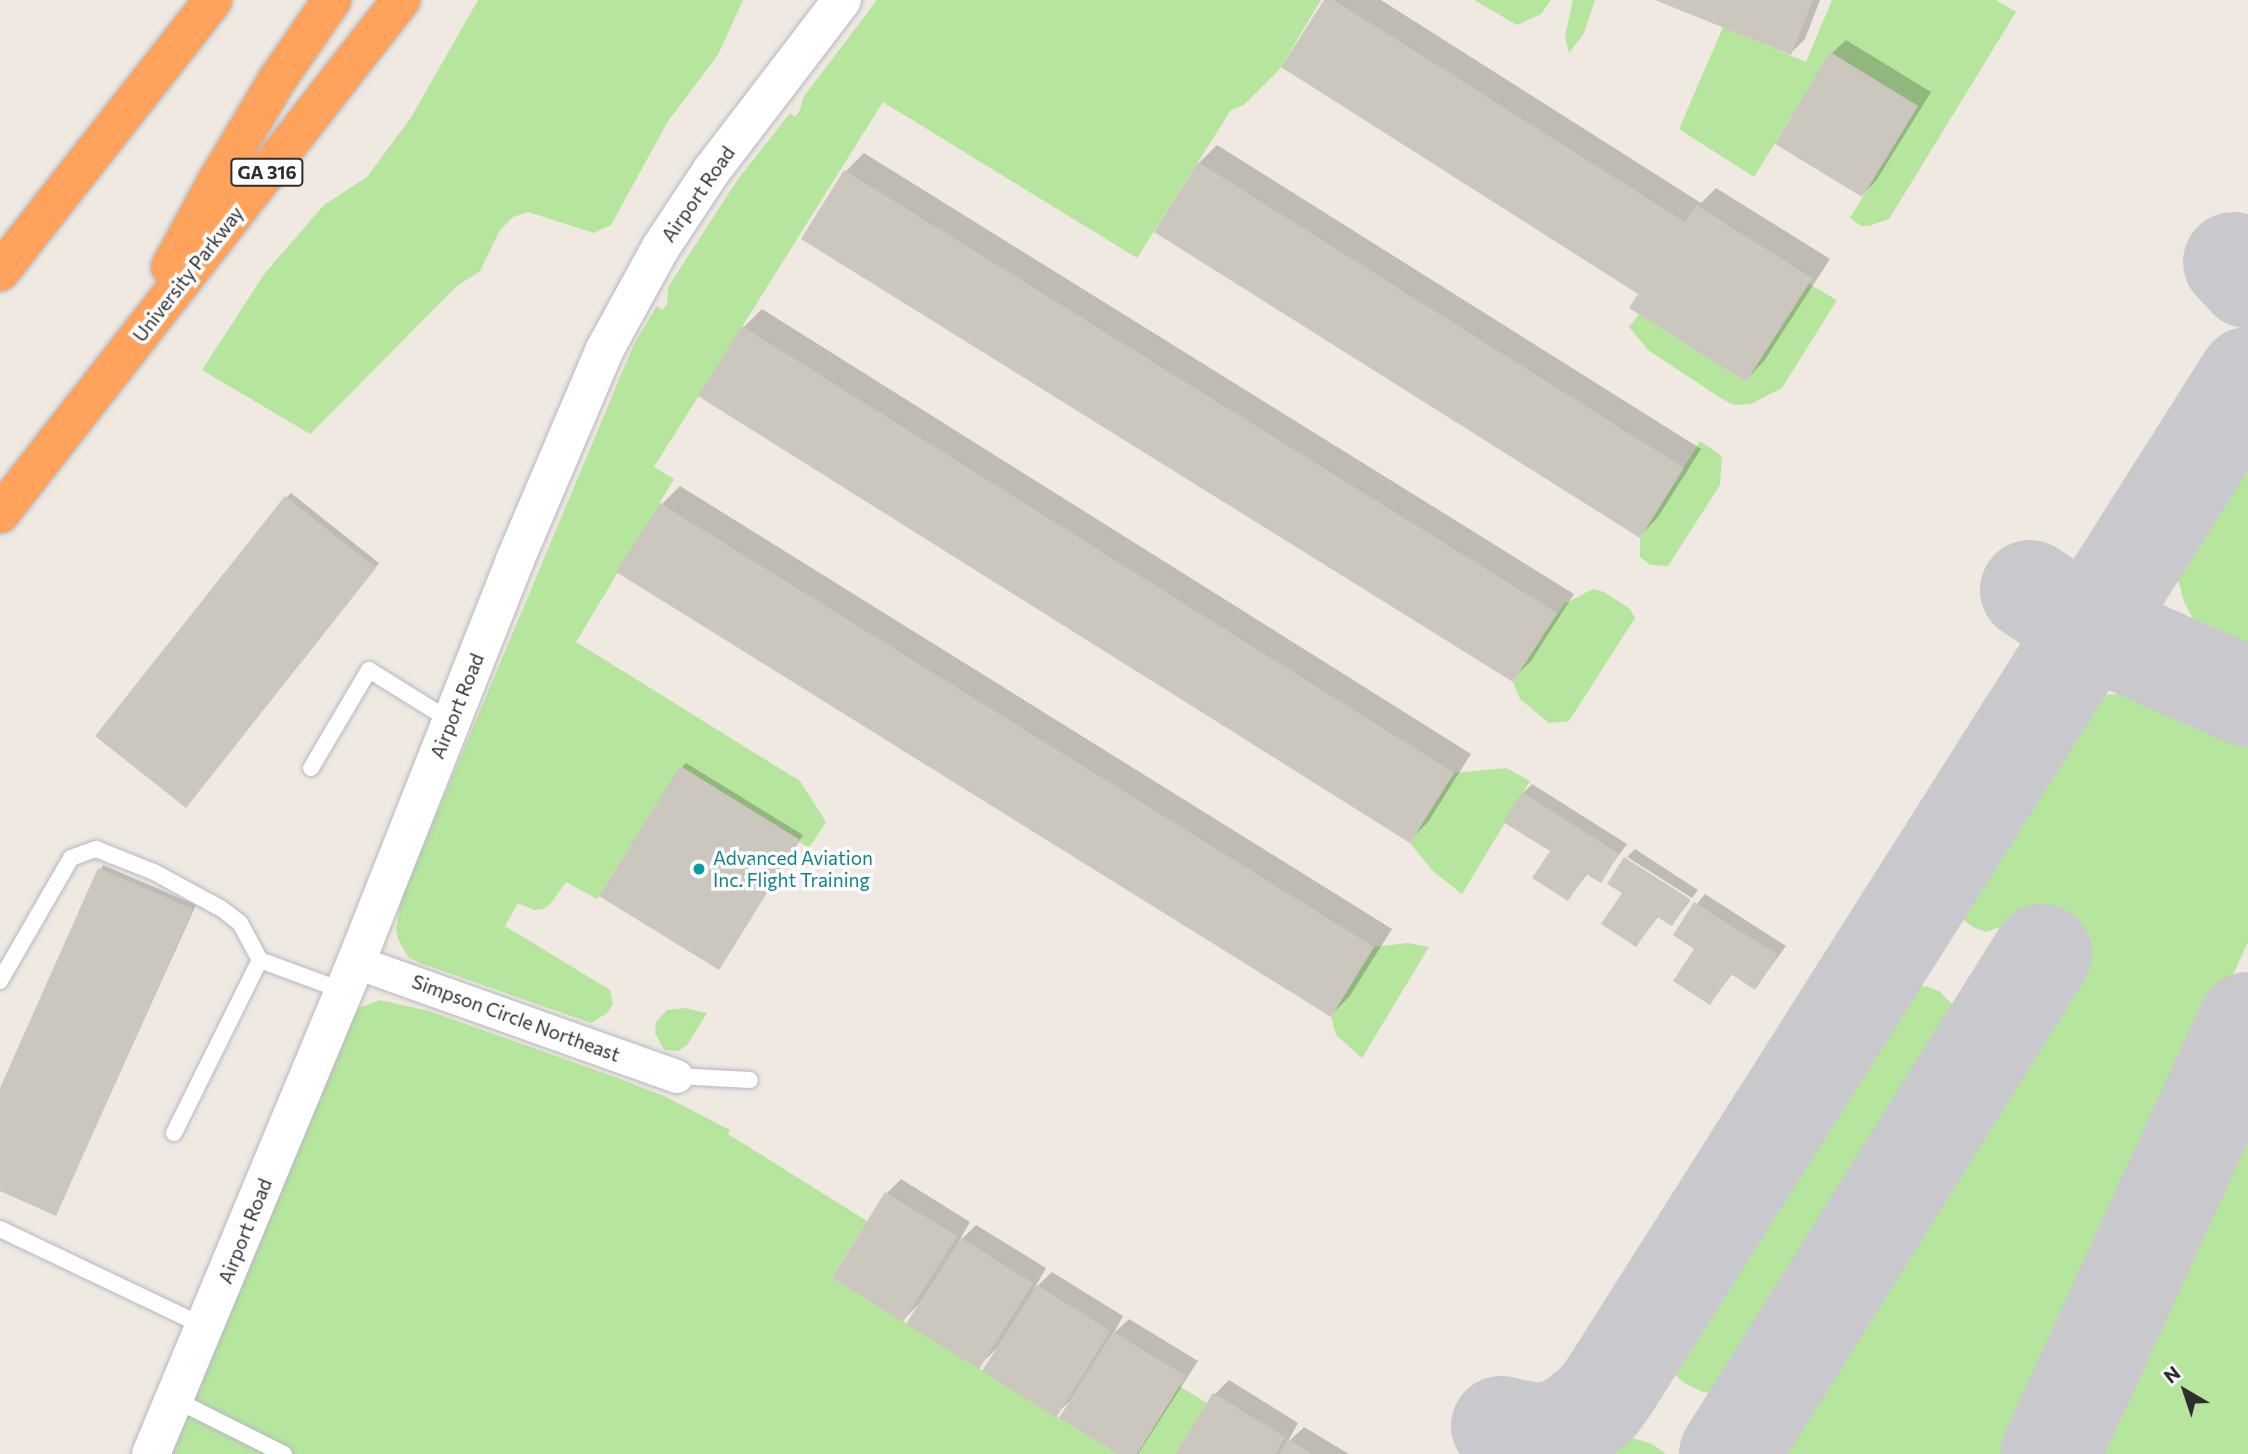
<!DOCTYPE html>
<html>
<head>
<meta charset="utf-8">
<style>
  body { margin:0 }
  #map { position:relative; width:2248px; height:1454px; overflow:hidden; background:#efe9e1; font-family:Commissioner,sans-serif }
  div>[style] { position:absolute }
  [style*='--x'] { left:calc(var(--x)*1px); top:calc(var(--y)*1px); width:calc(var(--w)*1px); rotate:calc(var(--a)*1deg) }
  .green>* { inset:0; background:#b6e59e }
  .shadow>* { inset:0; background:#0003 }
  .taxiway>* { height:100px; margin:-50px; padding:0 50px; transform-origin:50px; border-radius:50px; background:#c9c8cc }
  .building>* { inset:0; background:#cbc7bf }
  .roads { filter:drop-shadow(0 0 2px #b4b7c1) drop-shadow(0 0 2px #b4b7c1) }
  .lane>* { height:16px; margin:-8px; padding:0 8px; transform-origin:8px; border-radius:8px; background:#fff }
  .street>* { height:33px; margin:-16.5px; padding:0 16.5px; transform-origin:16.5px; border-radius:16.5px; background:#fff }
  .secondary>* { height:38px; margin:-19px; padding:0 19px; transform-origin:19px; border-radius:19px; background:#fff }
  .highway>* { height:38px; margin:-19px; padding:0 19px; transform-origin:19px; border-radius:19px; background:#ffa35c }
  .dots>* { width:19px; height:19px; translate:-50% -50%; box-sizing:border-box; border:4px solid #fff; border-radius:50% }
  span { translate:-50% -50%; white-space:nowrap; text-align:center; line-height:1.15; -webkit-text-stroke:7px #fff; paint-order:stroke }
  .shield-label span { padding:2px 5px; background:#fff; border:2px solid; border-radius:5px; -webkit-text-stroke-width:0 }
  .shield-label { font-size:18px; color:#2e2e2e; font-weight:700 }
  .street-label { font-size:19px; color:#2e2e2e }
  .culture-label { font-size:19px; color:#0d838f }
  .left { translate:0 -50%; text-align:left }
  .north { position:absolute; left:2150px; top:1356px; width:70px; height:70px; -webkit-text-stroke:5px #fff; paint-order:stroke; rotate:321deg; font-size:19px; font-weight:700; line-height:28px; text-align:center; color:#2e2e2e }
  .north::after { content:''; display:block; margin:auto; width:24px; height:32px; background:#2e2e2e; clip-path:polygon(50% 0,100% 100%,50% 72%,0 100%) }
</style>
</head>
<body>
<div id="map">
  <div class="green">
    <i style="clip-path:polygon(478px 0,743px 0,718px 55px,668px 121px,611px 225px,594px 233px,528px 212px,513px 217px,500px 230px,480px 271px,457px 286px,310px 434px,202px 370px,265px 273px,324px 205px,367px 177px,410px 119px)"></i>
    <i style="clip-path:polygon(877px 0,1321px 0,1279px 70px,1244px 105px,1231px 110px,1137px 258px,883px 102px,654px 467px,674px 479px,576px 642px,800px 781px,826px 822px,809px 848px,681px 766px,597px 899px,566px 882px,551px 903px,543px 909px,534px 910px,518px 903px,505px 926px,610px 990px,613px 1004px,607px 1013px,591px 1023px,420px 963px,408px 957px,398px 939px,396px 930px,401px 899px,634px 344px,657px 306px,662px 310px,667px 304px,668px 287px,738px 179px,790px 113px,795px 117px,799px 112px,804px 96px)"></i>
    <i style="clip-path:polygon(1474px 0,1551px 0,1541px 14px,1517px 25px)"></i>
    <i style="clip-path:polygon(1573px 0,1595px 0,1584px 33px,1569px 53px,1565px 36px)"></i>
    <i style="clip-path:polygon(1832px 0,1996px 0,2016px 12px,1889px 219px,1869px 226px,1861px 226px,1850px 218px,1918px 106px,1831px 53px,1754px 177px,1679px 129px,1723px 27px,1806px 62px)"></i>
    <i style="clip-path:polygon(1809px 284px,1837px 300px,1782px 388px,1751px 404px,1735px 405px,1722px 399px,1648px 350px,1629px 327px,1639px 314px,1746px 382px)"></i>
    <i style="clip-path:polygon(2248px 418px,2248px 659px,2221px 645px,2195px 623px,2184px 602px,2174px 563px,2175px 532px)"></i>
    <i style="clip-path:polygon(1700px 441px,1722px 456px,1720px 485px,1668px 566px,1650px 565px,1640px 557px,1640px 538px)"></i>
    <i style="clip-path:polygon(1593px 589px,1604px 592px,1630px 609px,1635px 618px,1569px 721px,1549px 723px,1520px 699px,1513px 682px,1564px 604px)"></i>
    <i style="clip-path:polygon(2143px 691px,2194px 707px,2248px 735px,2248px 942px,2014px 1454px,1763px 1454px,1873px 1275px,2068px 970px,2017px 937px,2022px 920px,1986px 932px,1973px 927px,1962px 919px,1956px 903px,1958px 871px,2055px 720px,2069px 710px,2106px 695px)"></i>
    <i style="clip-path:polygon(1506px 768px,1530px 781px,1462px 894px,1433px 871px,1410px 843px,1454px 773px)"></i>
    <i style="clip-path:polygon(1408px 943px,1429px 947px,1362px 1058px,1336px 1035px,1331px 1017px,1374px 947px)"></i>
    <i style="clip-path:polygon(1926px 986px,1940px 992px,1952px 1004px,1948px 1037px,1725px 1395px,1703px 1392px,1686px 1384px,1669px 1370px,1664px 1356px,1665px 1344px,1673px 1327px,1862px 1022px,1884px 995px)"></i>
    <i style="clip-path:polygon(380px 1000px,429px 1011px,615px 1077px,664px 1096px,730px 1130px,728px 1134px,867px 1221px,832px 1278px,1118px 1454px,170px 1454px,353px 1014px,359px 1008px)"></i>
    <i style="clip-path:polygon(685px 1008px,707px 1013px,687px 1045px,678px 1051px,664px 1050px,655px 1033px,656px 1022px,667px 1010px)"></i>
    <i style="clip-path:polygon(2248px 1090px,2248px 1454px,2081px 1454px)"></i>
    <i style="clip-path:polygon(1179px 1386px,1207px 1403px,1175px 1454px,1137px 1454px)"></i>
    <i style="clip-path:polygon(1630px 1437px,1652px 1444px,1666px 1454px,1588px 1454px,1603px 1440px)"></i>
  </div>
  <div class="shadow">
    <i style="clip-path:polygon(1326px 0,1381px 0,1701px 203px,1716px 188px,1830px 259px,1764px 361px,1746px 380px,1641px 293px)"></i>
    <i style="clip-path:polygon(1659px 0,1820px 0,1805px 39px,1791px 53px)"></i>
    <i style="clip-path:polygon(1846px 40px,1931px 92px,1876px 181px,1862px 195px,1832px 53px)"></i>
    <i style="clip-path:polygon(1217px 145px,1701px 449px,1658px 517px,1640px 536px,1199px 163px)"></i>
    <i style="clip-path:polygon(864px 153px,1574px 594px,1531px 661px,1513px 679px,803px 238px,846px 171px)"></i>
    <i style="clip-path:polygon(762px 309px,1471px 754px,1428px 822px,1409px 841px,701px 396px,744px 327px)"></i>
    <i style="clip-path:polygon(680px 486px,1392px 929px,1349px 997px,1331px 1015px,662px 504px)"></i>
    <i style="clip-path:polygon(291px 493px,379px 563px,190px 801px,287px 497px)"></i>
    <i style="clip-path:polygon(686px 763px,803px 835px,722px 964px,682px 767px)"></i>
    <i style="clip-path:polygon(1532px 784px,1627px 844px,1600px 881px,1588px 873px,1568px 899px,1552px 851px,1523px 793px)"></i>
    <i style="clip-path:polygon(1635px 849px,1698px 890px,1692px 898px,1627px 857px)"></i>
    <i style="clip-path:polygon(1625px 860px,1690px 901px,1672px 924px,1659px 916px,1636px 945px,1624px 892px)"></i>
    <i style="clip-path:polygon(103px 865px,196px 905px,56px 1214px,0 1189px,0 1092px)"></i>
    <i style="clip-path:polygon(1705px 894px,1786px 946px,1755px 988px,1733px 973px,1710px 1003px,1697px 949px,1696px 905px)"></i>
    <i style="clip-path:polygon(901px 1179px,970px 1222px,958px 1243px,976px 1225px,1046px 1268px,1034px 1289px,1052px 1272px,1123px 1316px,1114px 1333px,1129px 1319px,1198px 1361px,1138px 1454px,1121px 1454px,1072px 1399px,1055px 1415px,996px 1349px,978px 1367px,920px 1303px,903px 1320px,887px 1193px)"></i>
    <i style="clip-path:polygon(1229px 1380px,1298px 1423px,1287px 1443px,1304px 1427px,1349px 1454px,1177px 1454px,1215px 1394px)"></i>
  </div>
  <div class="taxiway">
    <i style="--x:2233;--y:262;--w:22;--a:47"></i>
    <i style="--x:2030;--y:590;--w:60;--a:33.4"></i>
    <i style="--x:2080;--y:623;--w:184;--a:23.8"></i>
    <i style="--x:1501;--y:1426;--w:38;--a:12"></i>
    <i style="--x:1538;--y:1434;--w:30;--a:-14"></i>
    <i style="--x:1567;--y:1427;--w:40;--a:-39"></i>
    <i style="--x:1598;--y:1402;--w:19;--a:-54"></i>
    <i style="--x:1609;--y:1387;--w:1195;--a:-57.68"></i>
    <i style="--x:1729;--y:1454;--w:590;--a:-57.95"></i>
    <i style="--x:2050;--y:1454;--w:475;--a:-65.4"></i>
  </div>
  <div class="building">
    <i style="clip-path:polygon(1324px 0,1334px 0,1685px 222px,1696px 205px,1812px 278px,1746px 382px,1629px 308px,1638px 294px,1281px 67px)"></i>
    <i style="clip-path:polygon(1655px 0,1813px 0,1791px 55px)"></i>
    <i style="clip-path:polygon(1830px 52px,1918px 106px,1862px 197px,1775px 144px)"></i>
    <i style="clip-path:polygon(1198px 162px,1684px 468px,1640px 538px,1154px 232px)"></i>
    <i style="clip-path:polygon(844px 170px,1557px 613px,1513px 682px,801px 239px)"></i>
    <i style="clip-path:polygon(742px 326px,1454px 773px,1410px 843px,698px 396px)"></i>
    <i style="clip-path:polygon(285px 496px,376px 568px,186px 808px,95px 736px)"></i>
    <i style="clip-path:polygon(660px 503px,1374px 947px,1331px 1017px,616px 572px)"></i>
    <i style="clip-path:polygon(680px 766px,800px 840px,719px 970px,599px 896px)"></i>
    <i style="clip-path:polygon(1522px 792px,1619px 854px,1601px 883px,1586px 874px,1568px 901px,1532px 878px,1550px 851px,1503px 822px)"></i>
    <i style="clip-path:polygon(1624px 857px,1690px 899px,1672px 926px,1657px 917px,1636px 947px,1601px 924px,1622px 893px,1607px 884px)"></i>
    <i style="clip-path:polygon(98px 868px,193px 909px,56px 1216px,0 1191px,0 1088px)"></i>
    <i style="clip-path:polygon(1694px 902px,1778px 955px,1755px 990px,1731px 974px,1710px 1005px,1673px 981px,1694px 949px,1673px 935px)"></i>
    <i style="clip-path:polygon(885px 1192px,957px 1236px,903px 1322px,832px 1278px)"></i>
    <i style="clip-path:polygon(961px 1238px,1033px 1283px,979px 1369px,906px 1324px)"></i>
    <i style="clip-path:polygon(1037px 1285px,1110px 1331px,1056px 1418px,982px 1371px)"></i>
    <i style="clip-path:polygon(1113px 1332px,1186px 1376px,1137px 1454px,1118px 1454px,1059px 1418px)"></i>
    <i style="clip-path:polygon(1213px 1393px,1285px 1437px,1275px 1454px,1175px 1454px)"></i>
    <i style="clip-path:polygon(1288px 1439px,1312px 1454px,1279px 1454px)"></i>
  </div>
  <div class="roads">
    <div class="lane">
      <i style="--x:311;--y:768;--w:114;--a:-59.4"></i>
      <i style="--x:369;--y:670;--w:97;--a:31.9"></i>
      <i style="--x:0;--y:981;--w:142;--a:-60"></i>
      <i style="--x:71;--y:858;--w:27;--a:-20"></i>
      <i style="--x:96;--y:849;--w:62;--a:21.6"></i>
      <i style="--x:154;--y:872;--w:77;--a:28.6"></i>
      <i style="--x:222;--y:909;--w:23;--a:38"></i>
      <i style="--x:240;--y:923;--w:42;--a:61.6"></i>
      <i style="--x:260;--y:960;--w:90;--a:20.3"></i>
      <i style="--x:676;--y:1076;--w:74;--a:3.1"></i>
      <i style="--x:174;--y:1133;--w:193;--a:-63.6"></i>
      <i style="--x:0;--y:1229;--w:225;--a:25.5"></i>
      <i style="--x:174;--y:1399;--w:123;--a:26.6"></i>
    </div>
    <div class="street">
      <i style="--x:356;--y:962;--w:340;--a:19.6"></i>
    </div>
    <div class="secondary">
      <i style="--x:151;--y:1454;--w:533;--a:-67.38"></i>
      <i style="--x:356;--y:962;--w:432;--a:-68.4"></i>
      <i style="--x:515;--y:560;--w:227;--a:-66.9"></i>
      <i style="--x:604;--y:351;--w:119;--a:-61.3"></i>
      <i style="--x:661;--y:247;--w:92;--a:-56.5"></i>
      <i style="--x:712;--y:170;--w:214;--a:-52.6"></i>
    </div>
    <div class="highway">
      <i style="--x:170;--y:267;--w:100;--a:-61.4"></i>
      <i style="--x:218;--y:179;--w:115;--a:-59.2"></i>
      <i style="--x:277;--y:80;--w:97;--a:-55.5"></i>
      <i style="--x:0;--y:272;--w:345;--a:-51.9"></i>
      <i style="--x:0;--y:514;--w:652;--a:-52.04"></i>
    </div>
  </div>
  <div class="dots">
    <i style="left:699px;top:869px;background:#0f9aa8"></i>
  </div>
  <div class="shield-label">
    <span style="left:267px;top:172px">GA 316</span>
  </div>
  <div class="street-label">
    <span style="left:698px;top:194px;rotate:-55deg">Airport Road</span>
    <span style="left:188px;top:274px;rotate:-52deg">University Parkway</span>
    <span style="left:457px;top:706px;rotate:-68deg">Airport Road</span>
    <span style="left:516px;top:1018px;rotate:20deg">Simpson Circle Northeast</span>
    <span style="left:245px;top:1231px;rotate:-68deg">Airport Road</span>
  </div>
  <div class="culture-label">
    <span class="left" style="left:713px;top:869px">Advanced Aviation<br>Inc. Flight Training</span>
  </div>
  <div class="north">N</div>
</div>
</body>
</html>
